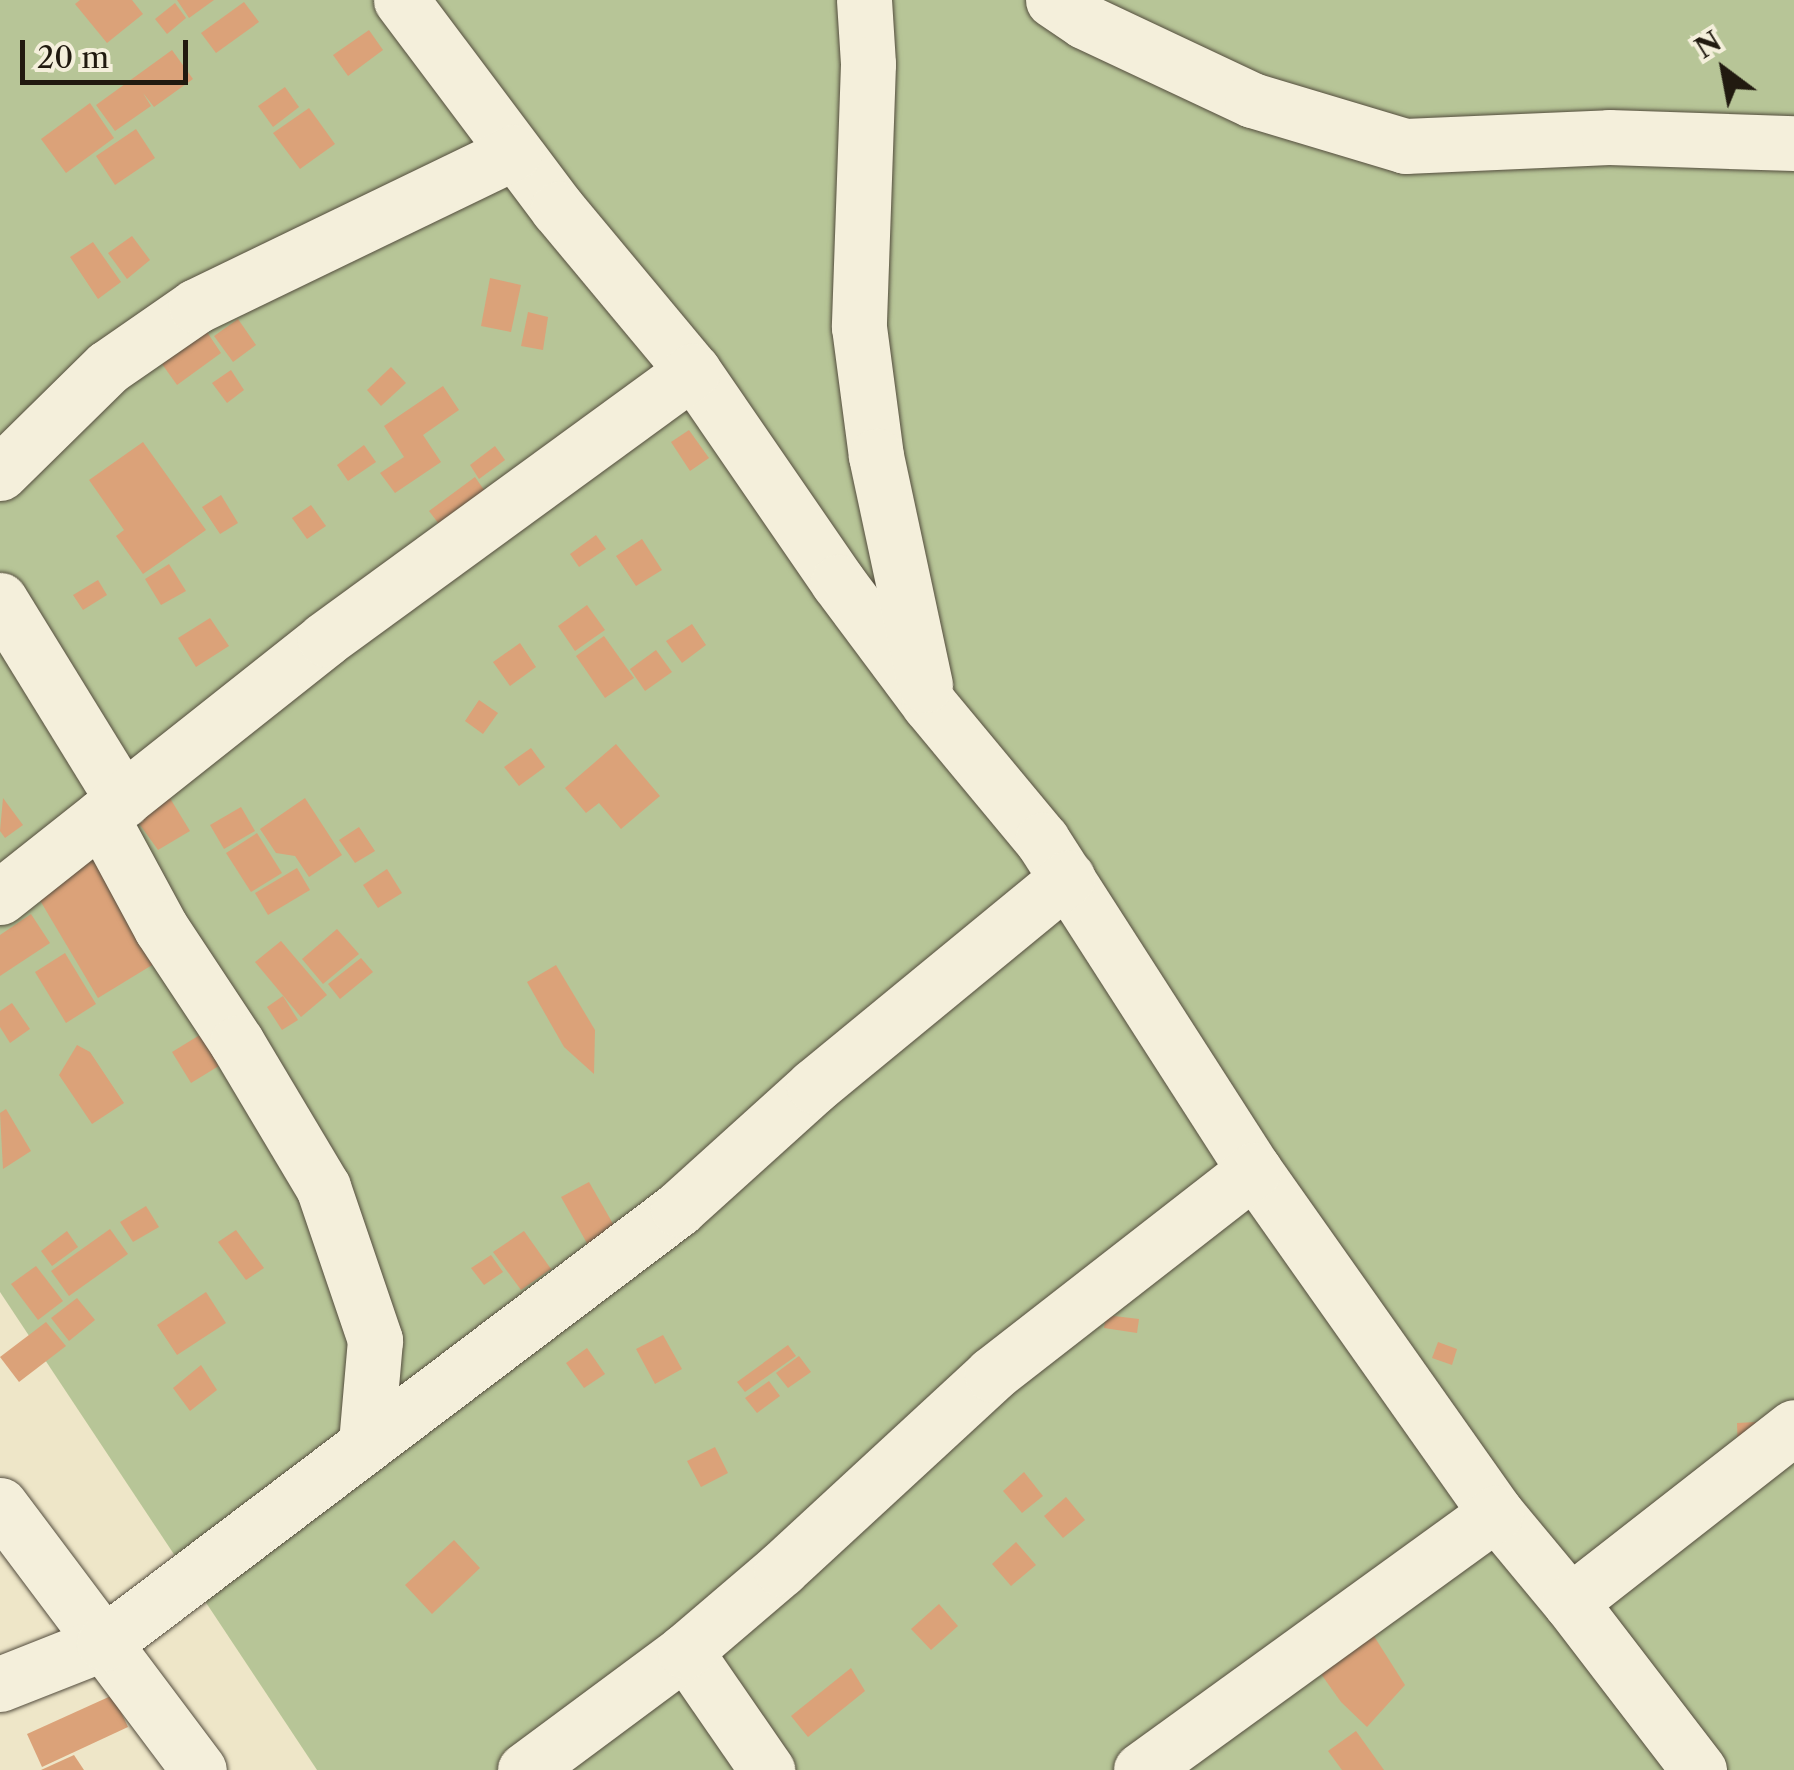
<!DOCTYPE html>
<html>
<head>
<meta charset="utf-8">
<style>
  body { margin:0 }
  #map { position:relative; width:1794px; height:1770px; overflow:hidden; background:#eee6c8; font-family:"Libre Caslon Text",serif }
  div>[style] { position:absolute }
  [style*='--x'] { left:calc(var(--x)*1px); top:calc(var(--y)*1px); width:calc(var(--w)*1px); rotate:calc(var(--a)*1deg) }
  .green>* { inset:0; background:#b7c597 }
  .building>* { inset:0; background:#dba279 }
  .roads { filter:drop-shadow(0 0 2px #544d3e) drop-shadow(0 0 2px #544d3e) }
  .minor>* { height:55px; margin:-27.5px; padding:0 27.5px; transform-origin:27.5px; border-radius:27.5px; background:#f4efdb }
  span { translate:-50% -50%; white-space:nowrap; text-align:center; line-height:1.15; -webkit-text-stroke:8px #f4efdb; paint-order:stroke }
  .north { position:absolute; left:1674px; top:20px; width:100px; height:100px; -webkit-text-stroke:8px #f4efdb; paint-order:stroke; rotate:328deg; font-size:28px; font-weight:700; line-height:40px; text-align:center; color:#211a10 }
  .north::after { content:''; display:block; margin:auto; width:35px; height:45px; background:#211a10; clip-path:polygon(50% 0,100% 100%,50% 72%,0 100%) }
  .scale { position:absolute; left:20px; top:40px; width:168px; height:45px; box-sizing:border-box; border:5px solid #211a10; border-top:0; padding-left:12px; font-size:30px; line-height:35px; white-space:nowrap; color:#211a10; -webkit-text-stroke:8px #f4efdb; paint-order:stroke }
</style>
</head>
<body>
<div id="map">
  <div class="green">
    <i style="clip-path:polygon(0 0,1794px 0,1794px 1770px,317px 1770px,0 1292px)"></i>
  </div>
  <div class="building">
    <i style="clip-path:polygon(80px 0,132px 0,143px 14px,107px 43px,75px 4px)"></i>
    <i style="clip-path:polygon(177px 0,214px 0,189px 18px)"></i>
    <i style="clip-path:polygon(244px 2px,259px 22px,216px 53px,201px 33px)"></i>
    <i style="clip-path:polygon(175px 3px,186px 18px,167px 34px,155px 19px)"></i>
    <i style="clip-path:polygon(369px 30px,383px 50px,348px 76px,333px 55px)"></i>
    <i style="clip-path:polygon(172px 50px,193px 79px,154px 107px,143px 93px,151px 106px,115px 131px,96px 105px)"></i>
    <i style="clip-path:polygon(285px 87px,299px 107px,273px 127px,258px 106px)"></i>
    <i style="clip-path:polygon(90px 103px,114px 138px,66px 173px,41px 139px)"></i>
    <i style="clip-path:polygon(309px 108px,335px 144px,300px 169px,273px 133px)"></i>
    <i style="clip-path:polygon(136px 129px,155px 158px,115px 185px,96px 156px)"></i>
    <i style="clip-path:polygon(132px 236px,150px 260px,127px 279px,108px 253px)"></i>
    <i style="clip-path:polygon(93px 242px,121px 282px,98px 299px,70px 257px)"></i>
    <i style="clip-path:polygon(490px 278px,521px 285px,511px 332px,481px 326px)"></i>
    <i style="clip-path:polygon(528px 312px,548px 317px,543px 350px,521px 346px)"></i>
    <i style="clip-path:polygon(238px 319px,256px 345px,233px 362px,214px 336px)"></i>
    <i style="clip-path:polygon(207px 332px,221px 353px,177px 385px,162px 364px)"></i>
    <i style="clip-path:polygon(391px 367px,406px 383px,381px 406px,367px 390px)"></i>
    <i style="clip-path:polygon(231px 370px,244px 390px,227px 403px,212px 383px)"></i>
    <i style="clip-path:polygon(443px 386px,459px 410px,423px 435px,441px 462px,395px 493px,380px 473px,404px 457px,384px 426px)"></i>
    <i style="clip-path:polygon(689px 430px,709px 458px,690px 471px,671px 442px)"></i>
    <i style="clip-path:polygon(143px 442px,206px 530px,143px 574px,116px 536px,124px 530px,89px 480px)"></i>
    <i style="clip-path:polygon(364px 445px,376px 462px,348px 481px,337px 465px)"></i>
    <i style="clip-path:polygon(495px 446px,505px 460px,479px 479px,470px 465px)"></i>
    <i style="clip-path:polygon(475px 477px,489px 497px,445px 532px,429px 511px)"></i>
    <i style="clip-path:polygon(221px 495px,238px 523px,220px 534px,202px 507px)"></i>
    <i style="clip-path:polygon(311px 505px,326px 526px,307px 539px,292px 518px)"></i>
    <i style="clip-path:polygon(596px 535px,606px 549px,579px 567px,570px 554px)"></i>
    <i style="clip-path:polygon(642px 539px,662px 570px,636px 586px,616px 556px)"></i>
    <i style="clip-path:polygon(169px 564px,186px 591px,161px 605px,145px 579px)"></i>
    <i style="clip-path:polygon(98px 580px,107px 595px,83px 610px,73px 595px)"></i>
    <i style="clip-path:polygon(587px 605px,605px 630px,575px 651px,558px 626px)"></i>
    <i style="clip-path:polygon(210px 618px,229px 646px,196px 667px,178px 638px)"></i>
    <i style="clip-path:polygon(692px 624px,706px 645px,682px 663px,666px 641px)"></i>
    <i style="clip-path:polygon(604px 636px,634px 678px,605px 698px,576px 656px)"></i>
    <i style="clip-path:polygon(520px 643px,536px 667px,510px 686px,493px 662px)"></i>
    <i style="clip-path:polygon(656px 650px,672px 672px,645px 691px,630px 669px)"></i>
    <i style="clip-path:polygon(479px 700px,498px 713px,483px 734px,465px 721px)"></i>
    <i style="clip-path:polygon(616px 744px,660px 796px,621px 829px,599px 803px,586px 813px,565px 788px)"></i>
    <i style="clip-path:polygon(531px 748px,545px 767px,519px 786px,504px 767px)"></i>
    <i style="clip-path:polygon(165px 790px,190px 831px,158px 850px,130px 811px)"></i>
    <i style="clip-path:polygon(3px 798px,23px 825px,5px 838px,0 831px)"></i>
    <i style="clip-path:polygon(305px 798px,342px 855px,309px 877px,295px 856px,276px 853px,260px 829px)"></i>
    <i style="clip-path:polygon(241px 807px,255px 831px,224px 849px,210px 825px)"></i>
    <i style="clip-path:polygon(359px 827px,375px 851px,355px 863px,339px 840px)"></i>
    <i style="clip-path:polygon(257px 833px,282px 873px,251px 892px,226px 853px)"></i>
    <i style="clip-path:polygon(99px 854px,162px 959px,98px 998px,35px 892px)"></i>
    <i style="clip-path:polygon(297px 868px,310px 890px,268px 915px,255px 893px)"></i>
    <i style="clip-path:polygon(387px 869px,402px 893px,378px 908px,363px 885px)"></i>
    <i style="clip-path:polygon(31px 914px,50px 943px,0 976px,0 935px)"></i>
    <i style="clip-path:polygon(337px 929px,359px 954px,323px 984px,302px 959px)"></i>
    <i style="clip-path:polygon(281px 941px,327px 995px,301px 1017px,255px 962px)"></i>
    <i style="clip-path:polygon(65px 953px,96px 1004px,66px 1023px,35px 972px)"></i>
    <i style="clip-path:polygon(361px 958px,373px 972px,340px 999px,328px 984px)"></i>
    <i style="clip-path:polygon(556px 965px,595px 1030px,594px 1074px,564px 1047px,527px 982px)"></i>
    <i style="clip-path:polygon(283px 996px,298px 1020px,282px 1030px,267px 1007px)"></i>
    <i style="clip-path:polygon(12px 1003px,30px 1029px,10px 1043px,0 1027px,0 1011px)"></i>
    <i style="clip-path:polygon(203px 1033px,222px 1064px,191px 1083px,172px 1052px)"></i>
    <i style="clip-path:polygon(77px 1045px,90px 1052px,124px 1103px,92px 1124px,59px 1075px)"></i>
    <i style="clip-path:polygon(6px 1109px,31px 1151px,3px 1169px,0 1113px)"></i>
    <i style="clip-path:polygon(589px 1182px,616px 1229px,588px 1245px,561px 1197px)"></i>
    <i style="clip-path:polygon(146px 1206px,159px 1227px,133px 1242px,120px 1222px)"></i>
    <i style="clip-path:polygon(110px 1229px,128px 1254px,69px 1296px,51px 1271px)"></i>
    <i style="clip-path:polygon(236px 1230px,264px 1268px,246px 1280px,218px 1242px)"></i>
    <i style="clip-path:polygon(67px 1231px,78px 1247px,52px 1266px,41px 1251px)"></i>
    <i style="clip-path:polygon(524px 1231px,551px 1269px,521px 1290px,493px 1252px)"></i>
    <i style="clip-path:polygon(491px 1255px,503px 1272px,484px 1285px,471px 1268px)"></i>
    <i style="clip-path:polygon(36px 1266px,63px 1301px,38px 1320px,11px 1284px)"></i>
    <i style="clip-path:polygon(206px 1292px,226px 1323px,177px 1355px,157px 1325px)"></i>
    <i style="clip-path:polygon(77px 1298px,95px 1320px,69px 1341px,51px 1318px)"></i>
    <i style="clip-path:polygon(1106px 1315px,1139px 1319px,1137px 1333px,1104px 1328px)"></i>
    <i style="clip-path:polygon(46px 1322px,66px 1346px,19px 1382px,0 1357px)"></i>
    <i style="clip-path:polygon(663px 1335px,682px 1369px,655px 1384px,636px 1349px)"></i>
    <i style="clip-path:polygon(1438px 1342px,1457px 1349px,1452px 1365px,1432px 1358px)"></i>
    <i style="clip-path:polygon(788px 1345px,796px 1356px,745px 1392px,737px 1382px)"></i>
    <i style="clip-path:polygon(587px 1348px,605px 1374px,584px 1388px,566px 1363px)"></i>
    <i style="clip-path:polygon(799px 1356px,811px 1372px,788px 1388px,776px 1373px)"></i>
    <i style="clip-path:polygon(201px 1365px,217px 1390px,190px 1411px,173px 1388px)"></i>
    <i style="clip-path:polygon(769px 1381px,780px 1396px,757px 1413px,745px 1398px)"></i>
    <i style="clip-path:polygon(1756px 1422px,1738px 1452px,1737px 1423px)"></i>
    <i style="clip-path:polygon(715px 1447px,728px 1473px,701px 1487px,687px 1461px)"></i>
    <i style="clip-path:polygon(1024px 1472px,1043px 1496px,1022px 1513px,1003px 1491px)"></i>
    <i style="clip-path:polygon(1066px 1497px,1085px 1520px,1063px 1538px,1044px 1516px)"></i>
    <i style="clip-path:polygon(454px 1540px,480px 1568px,432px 1614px,405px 1585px)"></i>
    <i style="clip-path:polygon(1016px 1542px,1036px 1565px,1011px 1586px,992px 1564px)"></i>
    <i style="clip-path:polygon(939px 1604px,958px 1626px,931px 1650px,911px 1629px)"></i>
    <i style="clip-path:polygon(1372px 1633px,1405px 1685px,1367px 1727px,1341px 1702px,1316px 1667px)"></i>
    <i style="clip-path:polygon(851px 1668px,865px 1691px,808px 1737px,791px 1716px)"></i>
    <i style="clip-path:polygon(113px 1695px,128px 1727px,42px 1767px,27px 1734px)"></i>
    <i style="clip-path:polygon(1356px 1731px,1384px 1770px,1342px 1770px,1328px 1751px)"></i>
    <i style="clip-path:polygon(74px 1755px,84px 1770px,41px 1770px)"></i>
  </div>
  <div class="roads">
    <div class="minor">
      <i style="--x:401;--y:0;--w:261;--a:53.1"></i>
      <i style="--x:558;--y:209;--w:211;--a:50.2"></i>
      <i style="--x:693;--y:371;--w:256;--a:55.5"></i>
      <i style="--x:838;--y:582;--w:152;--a:53.3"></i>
      <i style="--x:929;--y:704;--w:177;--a:50.3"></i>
      <i style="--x:1042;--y:840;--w:392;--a:57.3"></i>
      <i style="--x:1254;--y:1170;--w:420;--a:54.8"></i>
      <i style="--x:1496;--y:1513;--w:116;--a:50.3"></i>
      <i style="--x:1570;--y:1602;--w:212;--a:52.5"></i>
      <i style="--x:864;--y:0;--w:64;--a:86.4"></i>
      <i style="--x:868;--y:64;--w:263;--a:92"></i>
      <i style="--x:859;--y:327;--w:130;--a:82.5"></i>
      <i style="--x:876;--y:456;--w:234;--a:77.9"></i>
      <i style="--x:1053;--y:0;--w:37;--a:34"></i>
      <i style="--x:1084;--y:21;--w:186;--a:25.2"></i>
      <i style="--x:1252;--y:100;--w:160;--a:16.7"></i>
      <i style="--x:1405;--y:146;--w:204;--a:-2.5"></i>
      <i style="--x:1609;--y:137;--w:185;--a:1.9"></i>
      <i style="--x:0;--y:473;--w:151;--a:-44.5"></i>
      <i style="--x:108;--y:367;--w:107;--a:-34.7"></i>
      <i style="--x:196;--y:306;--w:353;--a:-25.8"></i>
      <i style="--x:0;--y:600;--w:235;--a:58.4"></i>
      <i style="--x:101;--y:817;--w:126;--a:61.6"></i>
      <i style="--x:161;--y:928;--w:138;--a:56.5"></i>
      <i style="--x:237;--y:1043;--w:168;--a:59.2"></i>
      <i style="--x:323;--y:1187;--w:162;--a:71.2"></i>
      <i style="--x:375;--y:1340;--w:103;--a:95"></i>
      <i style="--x:0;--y:897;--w:415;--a:-38.4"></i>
      <i style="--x:325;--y:639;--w:455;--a:-36.1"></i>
      <i style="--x:0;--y:1505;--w:331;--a:53.1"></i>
      <i style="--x:1570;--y:1602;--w:284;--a:-38"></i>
      <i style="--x:685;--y:1651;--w:145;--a:55.4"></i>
      <i style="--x:0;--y:1684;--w:112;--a:-21.5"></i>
      <i style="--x:104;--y:1643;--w:720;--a:-37.09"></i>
      <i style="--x:678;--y:1209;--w:183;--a:-42.1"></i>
      <i style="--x:814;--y:1086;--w:328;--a:-39.4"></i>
      <i style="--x:525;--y:1770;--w:199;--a:-36.6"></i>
      <i style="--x:685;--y:1651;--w:126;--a:-40.5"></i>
      <i style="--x:781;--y:1569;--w:287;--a:-42.7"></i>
      <i style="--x:992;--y:1374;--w:332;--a:-37.9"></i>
      <i style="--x:1141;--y:1770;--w:438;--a:-35.9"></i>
    </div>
  </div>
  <div class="north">N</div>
  <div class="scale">20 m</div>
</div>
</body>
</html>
